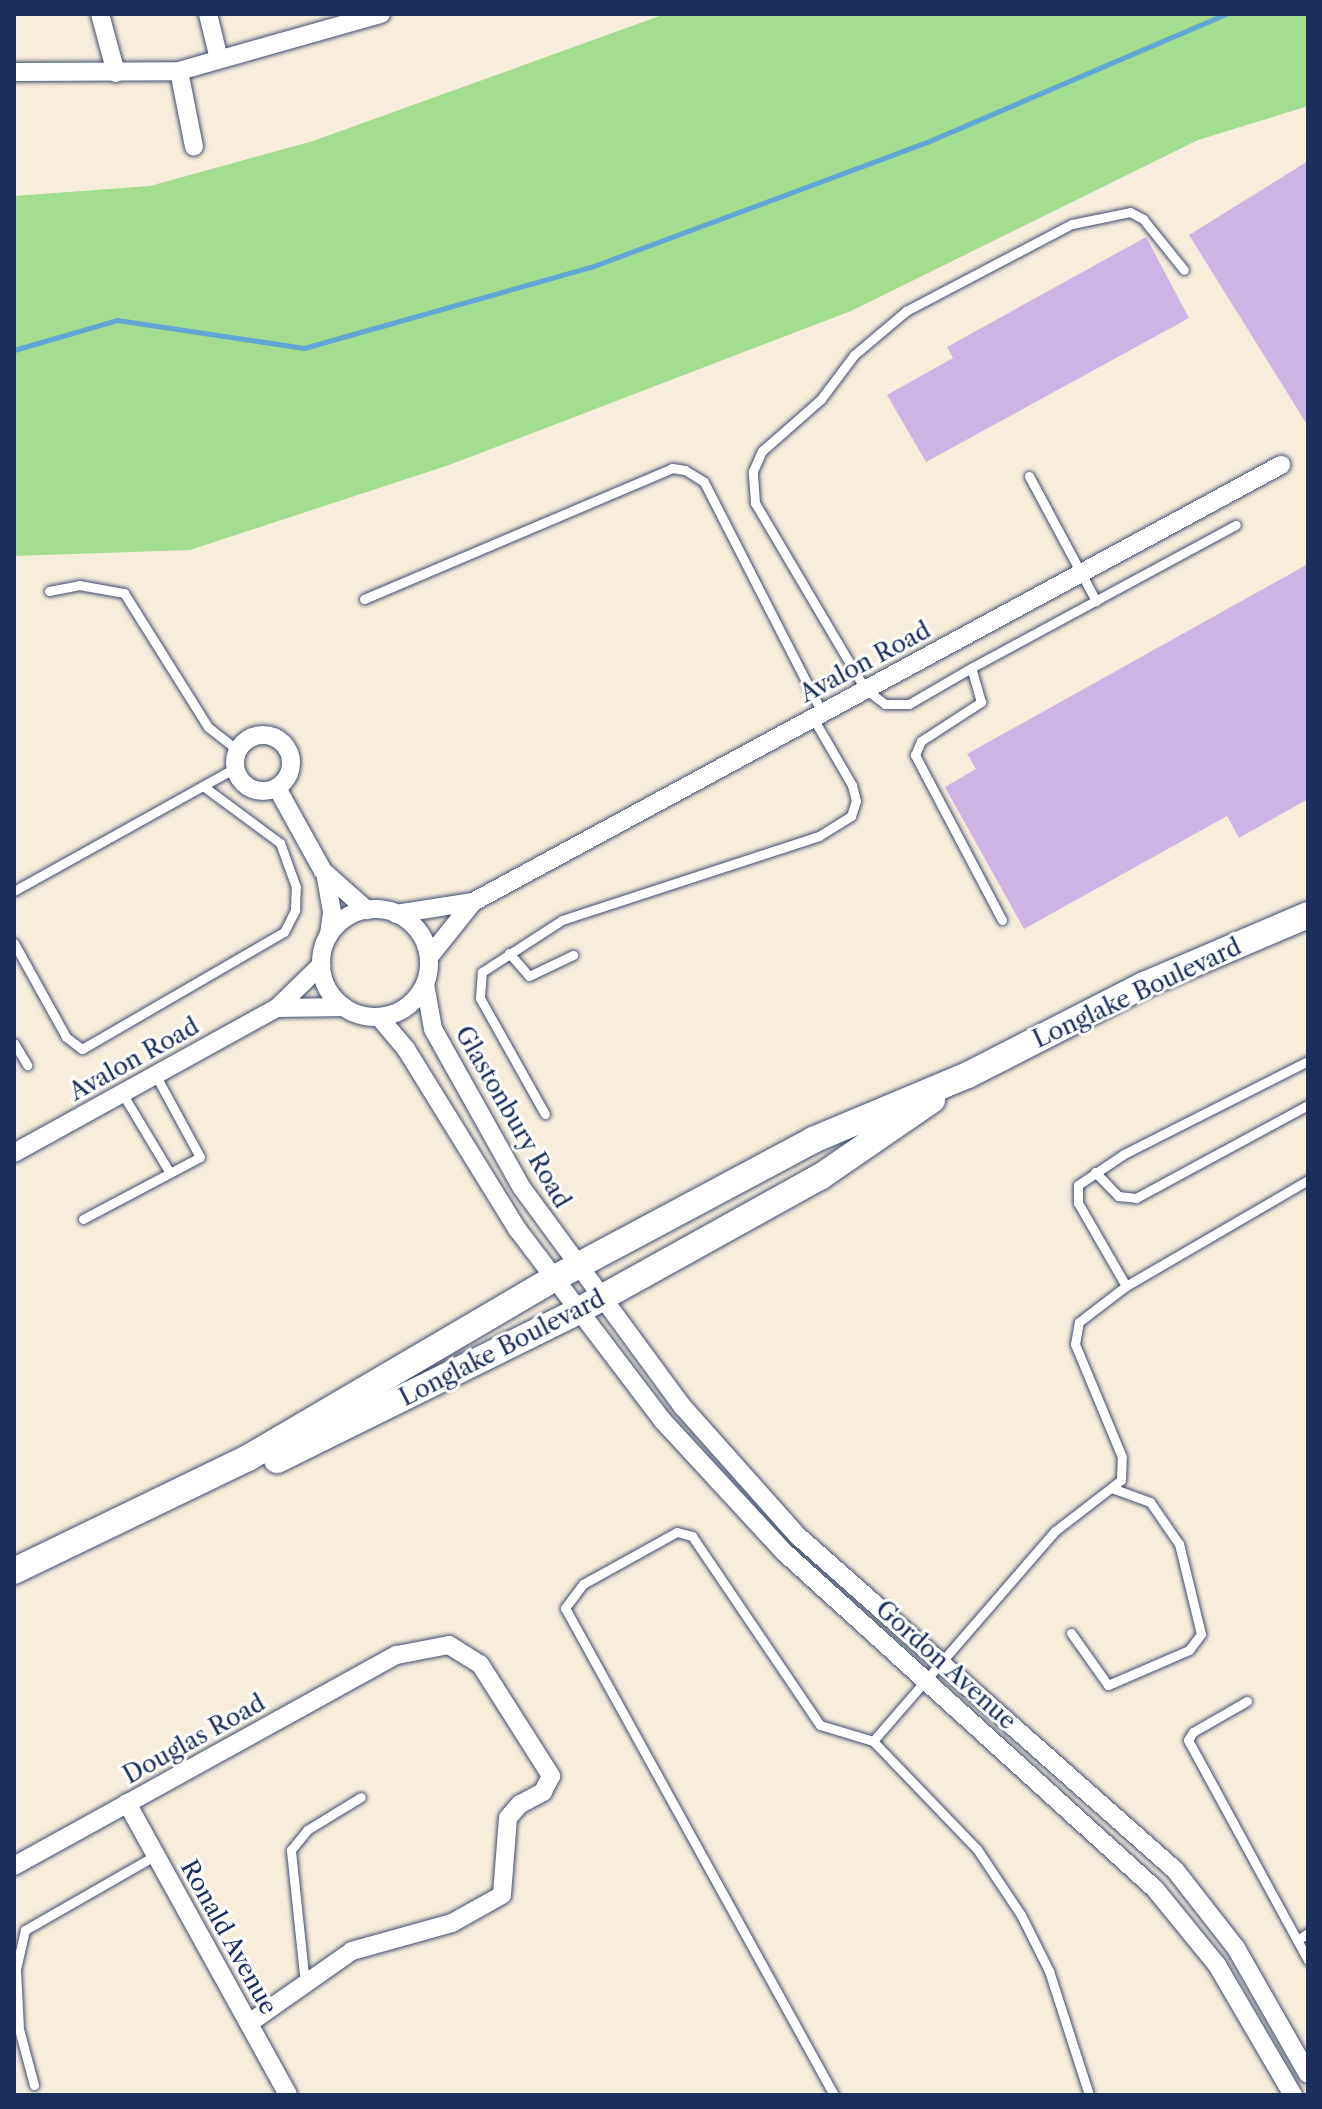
<!DOCTYPE html>
<html>
<head>
<meta charset="utf-8">
<style>
  body { margin:0 }
  #map { position:relative; width:1322px; height:2109px; overflow:hidden; background:#f7eddb; font-family:"Libre Caslon Text",serif }
  div>[style] { position:absolute }
  [style*='--x'] { left:calc(var(--x)*1px); top:calc(var(--y)*1px); width:calc(var(--w)*1px); rotate:calc(var(--a)*1deg) }
  .green>* { inset:0; background:#a3dd8f }
  .stream>* { height:5px; margin:-2.5px; padding:0 2.5px; transform-origin:2.5px; border-radius:2.5px; background:#62a5d7 }
  .building>* { inset:0; background:#d0b3e5 }
  .roads { filter:drop-shadow(0 0 2px #3c4c71) drop-shadow(0 0 2px #3c4c71) }
  .service>* { height:9px; margin:-4.5px; padding:0 4.5px; transform-origin:4.5px; border-radius:4.5px; background:#fff }
  .minor>* { height:18px; margin:-9px; padding:0 9px; transform-origin:9px; border-radius:9px; background:#fff }
  .minor>.ring { margin:-9px; padding:0; box-sizing:content-box; background:none; border:18px solid #fff; border-radius:50% }
  .secondary>* { height:26px; margin:-13px; padding:0 13px; transform-origin:13px; border-radius:13px; background:#fff }
  span { translate:-50% -50%; white-space:nowrap; text-align:center; line-height:1.15; -webkit-text-stroke:6px #fff; paint-order:stroke }
  .street-label { font-size:24px; color:#1b2f5e }
  .frame { position:absolute; inset:0; border:16px solid #1b2f5e; pointer-events:none }
</style>
</head>
<body>
<div id="map">
  <div class="green">
    <i style="clip-path:polygon(665px 14px,1308px 14px,1308px 106px,1198px 140px,851px 311px,449px 465px,190px 550px,14px 556px,14px 196px,150px 186px,313px 141px)"></i>
  </div>
  <div class="stream">
    <i style="--x:14;--y:350;--w:107;--a:-16.2"></i>
    <i style="--x:117;--y:320;--w:189;--a:8.5"></i>
    <i style="--x:304;--y:348;--w:298;--a:-15.8"></i>
    <i style="--x:591;--y:267;--w:358;--a:-20.4"></i>
    <i style="--x:927;--y:142;--w:325;--a:-23.2"></i>
  </div>
  <div class="building">
    <i style="clip-path:polygon(1308px 161px,1308px 426px,1189px 235px)"></i>
    <i style="clip-path:polygon(1146px 237px,1189px 318px,926px 462px,887px 395px,953px 358px,947px 347px)"></i>
    <i style="clip-path:polygon(1308px 564px,1308px 799px,1239px 838px,1227px 816px,1024px 929px,945px 787px,976px 769px,967px 754px)"></i>
  </div>
  <div class="roads">
    <div class="service">
      <i style="--x:1029;--y:476;--w:142;--a:61.8"></i>
      <i style="--x:49;--y:591;--w:31;--a:-11"></i>
      <i style="--x:79;--y:585;--w:46;--a:10.1"></i>
      <i style="--x:124;--y:593;--w:158;--a:57.9"></i>
      <i style="--x:208;--y:727;--w:37;--a:38"></i>
      <i style="--x:364;--y:599;--w:335;--a:-23"></i>
      <i style="--x:672;--y:468;--w:13;--a:9"></i>
      <i style="--x:685;--y:470;--w:22;--a:32"></i>
      <i style="--x:704;--y:482;--w:259;--a:62.9"></i>
      <i style="--x:971;--y:668;--w:301;--a:-28.4"></i>
      <i style="--x:14;--y:891;--w:253;--a:-29.1"></i>
      <i style="--x:1002;--y:920;--w:187;--a:-117.8"></i>
      <i style="--x:915;--y:755;--w:15;--a:-67"></i>
      <i style="--x:921;--y:741;--w:72;--a:-33"></i>
      <i style="--x:981;--y:702;--w:35;--a:-106"></i>
      <i style="--x:971;--y:668;--w:72;--a:149.9"></i>
      <i style="--x:909;--y:704;--w:24;--a:180"></i>
      <i style="--x:885;--y:704;--w:25;--a:-143"></i>
      <i style="--x:865;--y:689;--w:216;--a:-120.6"></i>
      <i style="--x:755;--y:503;--w:32;--a:-94"></i>
      <i style="--x:753;--y:471;--w:22;--a:-66"></i>
      <i style="--x:762;--y:451;--w:79;--a:-41.4"></i>
      <i style="--x:821;--y:399;--w:55;--a:-53.1"></i>
      <i style="--x:854;--y:355;--w:68;--a:-40.2"></i>
      <i style="--x:906;--y:311;--w:187;--a:-27.7"></i>
      <i style="--x:1072;--y:224;--w:59;--a:-11.7"></i>
      <i style="--x:1130;--y:212;--w:15;--a:28"></i>
      <i style="--x:1143;--y:219;--w:65;--a:51.2"></i>
      <i style="--x:14;--y:943;--w:107;--a:61"></i>
      <i style="--x:66;--y:1037;--w:20;--a:37"></i>
      <i style="--x:82;--y:1049;--w:233;--a:-30.1"></i>
      <i style="--x:284;--y:932;--w:25;--a:-63"></i>
      <i style="--x:295;--y:910;--w:23;--a:-88"></i>
      <i style="--x:296;--y:887;--w:47;--a:-110"></i>
      <i style="--x:280;--y:843;--w:96;--a:-143.5"></i>
      <i style="--x:509;--y:953;--w:30;--a:49"></i>
      <i style="--x:529;--y:976;--w:49;--a:-25.5"></i>
      <i style="--x:14;--y:1043;--w:26;--a:59"></i>
      <i style="--x:122;--y:1093;--w:93;--a:59"></i>
      <i style="--x:545;--y:1114;--w:133;--a:-119.3"></i>
      <i style="--x:480;--y:998;--w:26;--a:-86"></i>
      <i style="--x:482;--y:972;--w:95;--a:-33"></i>
      <i style="--x:562;--y:920;--w:270;--a:-18.1"></i>
      <i style="--x:819;--y:836;--w:38;--a:-32"></i>
      <i style="--x:851;--y:816;--w:16;--a:-72"></i>
      <i style="--x:856;--y:801;--w:16;--a:-104"></i>
      <i style="--x:852;--y:785;--w:78;--a:-120.2"></i>
      <i style="--x:1095;--y:1172;--w:33;--a:46"></i>
      <i style="--x:1118;--y:1196;--w:18;--a:6"></i>
      <i style="--x:1136;--y:1198;--w:196;--a:-28.4"></i>
      <i style="--x:83;--y:1219;--w:132;--a:-27.9"></i>
      <i style="--x:200;--y:1157;--w:94;--a:-118.5"></i>
      <i style="--x:1126;--y:1286;--w:211;--a:-30.2"></i>
      <i style="--x:1071;--y:1633;--w:64;--a:54.6"></i>
      <i style="--x:1108;--y:1685;--w:88;--a:-23.4"></i>
      <i style="--x:1189;--y:1650;--w:20;--a:-53"></i>
      <i style="--x:1201;--y:1634;--w:93;--a:-103.7"></i>
      <i style="--x:1179;--y:1544;--w:51;--a:-124.6"></i>
      <i style="--x:1150;--y:1502;--w:38;--a:-160"></i>
      <i style="--x:1247;--y:1701;--w:62;--a:150.1"></i>
      <i style="--x:1193;--y:1732;--w:9;--a:122"></i>
      <i style="--x:1188;--y:1740;--w:251;--a:61.4"></i>
      <i style="--x:873;--y:1741;--w:278;--a:-49.1"></i>
      <i style="--x:1055;--y:1531;--w:83;--a:-37.7"></i>
      <i style="--x:1121;--y:1480;--w:23;--a:-88"></i>
      <i style="--x:1122;--y:1457;--w:122;--a:-112.6"></i>
      <i style="--x:1075;--y:1344;--w:22;--a:-80"></i>
      <i style="--x:1079;--y:1322;--w:59;--a:-37.5"></i>
      <i style="--x:1126;--y:1286;--w:96;--a:-120"></i>
      <i style="--x:1078;--y:1203;--w:18;--a:-90"></i>
      <i style="--x:1078;--y:1185;--w:55;--a:-34"></i>
      <i style="--x:1124;--y:1154;--w:206;--a:-26.8"></i>
      <i style="--x:1297;--y:1940;--w:13;--a:-32"></i>
      <i style="--x:305;--y:1984;--w:135;--a:-96"></i>
      <i style="--x:291;--y:1850;--w:26;--a:-51"></i>
      <i style="--x:307;--y:1830;--w:63;--a:-31.4"></i>
      <i style="--x:34;--y:2085;--w:58;--a:-105"></i>
      <i style="--x:19;--y:2029;--w:60;--a:-92.9"></i>
      <i style="--x:16;--y:1969;--w:40;--a:-77"></i>
      <i style="--x:25;--y:1930;--w:151;--a:-29.8"></i>
      <i style="--x:834;--y:2095;--w:556;--a:-118.91"></i>
      <i style="--x:565;--y:1608;--w:30;--a:-53"></i>
      <i style="--x:583;--y:1584;--w:107;--a:-29"></i>
      <i style="--x:677;--y:1532;--w:16;--a:15"></i>
      <i style="--x:692;--y:1536;--w:228;--a:55.9"></i>
      <i style="--x:820;--y:1725;--w:55;--a:16.8"></i>
      <i style="--x:873;--y:1741;--w:150;--a:46.1"></i>
      <i style="--x:977;--y:1849;--w:79;--a:56.3"></i>
      <i style="--x:1021;--y:1915;--w:63;--a:63.4"></i>
      <i style="--x:1049;--y:1971;--w:130;--a:72.1"></i>
    </div>
    <div class="minor">
      <i style="--x:100;--y:14;--w:61;--a:74.8"></i>
      <i style="--x:208;--y:14;--w:46;--a:76.3"></i>
      <i style="--x:179;--y:71;--w:77;--a:78.8"></i>
      <i style="--x:14;--y:72;--w:165;--a:-0.3"></i>
      <i style="--x:179;--y:71;--w:210;--a:-15.8"></i>
      <i class="ring" style="left:235px;top:735px;width:38px;height:38px"></i>
      <i style="--x:277;--y:788;--w:95;--a:61"></i>
      <i style="--x:323;--y:871;--w:59;--a:41.6"></i>
      <i style="--x:326;--y:878;--w:36;--a:80"></i>
      <i style="--x:332;--y:913;--w:22;--a:98"></i>
      <i class="ring" style="left:321px;top:909px;width:90px;height:90px"></i>
      <i style="--x:396;--y:914;--w:78;--a:-8.9"></i>
      <i style="--x:473;--y:902;--w:919;--a:-28.41"></i>
      <i style="--x:429;--y:957;--w:70;--a:-51.3"></i>
      <i style="--x:425;--y:984;--w:46;--a:79.9"></i>
      <i style="--x:433;--y:1029;--w:182;--a:60.8"></i>
      <i style="--x:522;--y:1188;--w:272;--a:53.7"></i>
      <i style="--x:683;--y:1407;--w:173;--a:48.3"></i>
      <i style="--x:798;--y:1536;--w:504;--a:41.54"></i>
      <i style="--x:1175;--y:1870;--w:99;--a:52"></i>
      <i style="--x:1236;--y:1948;--w:145;--a:60.3"></i>
      <i style="--x:277;--y:1008;--w:67;--a:-0.9"></i>
      <i style="--x:379;--y:1017;--w:42;--a:49.8"></i>
      <i style="--x:406;--y:1049;--w:213;--a:58.3"></i>
      <i style="--x:518;--y:1230;--w:240;--a:52.8"></i>
      <i style="--x:663;--y:1421;--w:178;--a:47.3"></i>
      <i style="--x:784;--y:1552;--w:501;--a:42.25"></i>
      <i style="--x:1155;--y:1889;--w:98;--a:50.8"></i>
      <i style="--x:1217;--y:1965;--w:151;--a:59.7"></i>
      <i style="--x:14;--y:1153;--w:300;--a:-28.9"></i>
      <i style="--x:277;--y:1008;--w:62;--a:-44.3"></i>
      <i style="--x:127;--y:1803;--w:333;--a:61.1"></i>
      <i style="--x:14;--y:1866;--w:437;--a:-28.9"></i>
      <i style="--x:397;--y:1655;--w:53;--a:-10.9"></i>
      <i style="--x:449;--y:1645;--w:36;--a:32"></i>
      <i style="--x:480;--y:1664;--w:133;--a:57.6"></i>
      <i style="--x:551;--y:1776;--w:18;--a:117"></i>
      <i style="--x:543;--y:1792;--w:26;--a:152"></i>
      <i style="--x:520;--y:1804;--w:18;--a:131"></i>
      <i style="--x:508;--y:1818;--w:77;--a:94.5"></i>
      <i style="--x:502;--y:1895;--w:57;--a:150.8"></i>
      <i style="--x:452;--y:1923;--w:104;--a:164.4"></i>
      <i style="--x:352;--y:1951;--w:126;--a:145"></i>
    </div>
    <div class="secondary">
      <i style="--x:277;--y:1460;--w:334;--a:-26.3"></i>
      <i style="--x:576;--y:1312;--w:279;--a:-29"></i>
      <i style="--x:820;--y:1177;--w:136;--a:-34.5"></i>
      <i style="--x:14;--y:1571;--w:260;--a:-25.8"></i>
      <i style="--x:248;--y:1458;--w:354;--a:-30.4"></i>
      <i style="--x:553;--y:1279;--w:295;--a:-28.1"></i>
      <i style="--x:813;--y:1140;--w:168;--a:-22.8"></i>
      <i style="--x:968;--y:1075;--w:198;--a:-27.1"></i>
      <i style="--x:1144;--y:985;--w:178;--a:-23.1"></i>
    </div>
  </div>
  <div class="street-label">
    <span style="left:865px;top:662px;rotate:-28deg">Avalon Road</span>
    <span style="left:1137px;top:993px;rotate:-25deg">Longlake Boulevard</span>
    <span style="left:134px;top:1059px;rotate:-29deg">Avalon Road</span>
    <span style="left:513px;top:1117px;rotate:60deg">Glastonbury Road</span>
    <span style="left:502px;top:1348px;rotate:-27deg">Longlake Boulevard</span>
    <span style="left:946px;top:1665px;rotate:42deg">Gordon Avenue</span>
    <span style="left:194px;top:1739px;rotate:-29deg">Douglas Road</span>
    <span style="left:229px;top:1937px;rotate:61deg">Ronald Avenue</span>
  </div>
  <div class="frame"></div>
</div>
</body>
</html>
